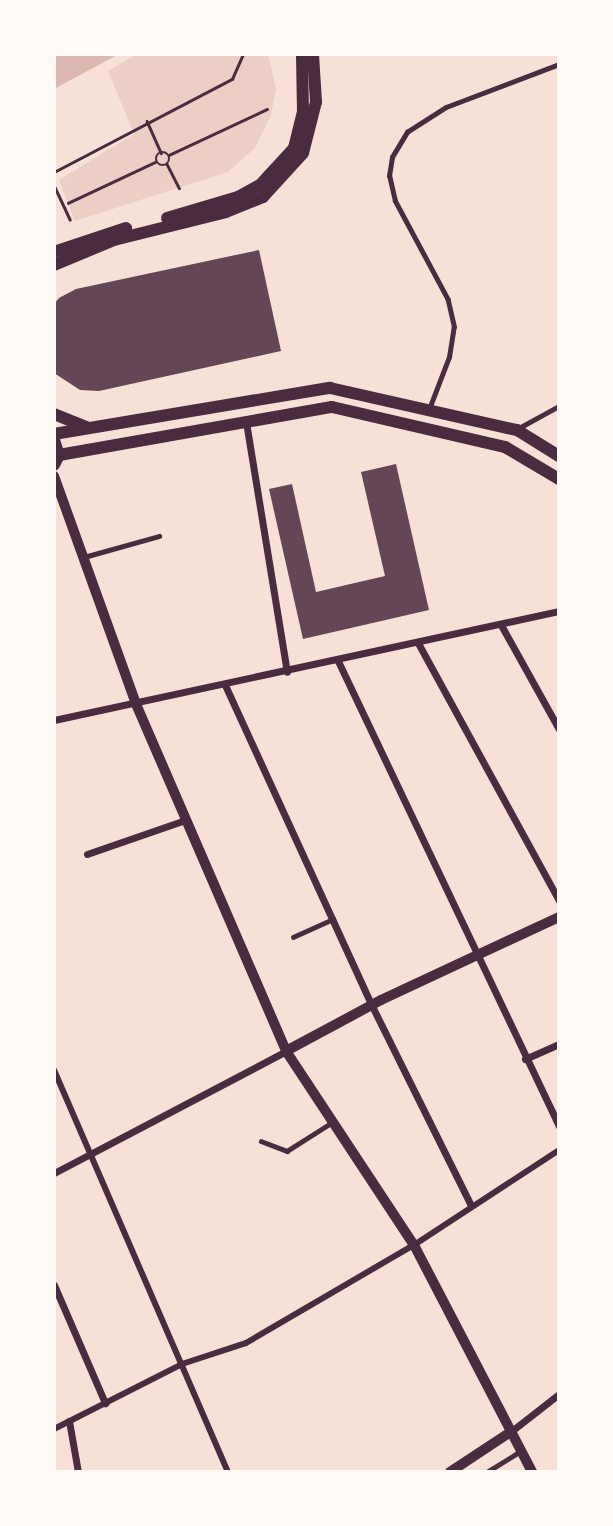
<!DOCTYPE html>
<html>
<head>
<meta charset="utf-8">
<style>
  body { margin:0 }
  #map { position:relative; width:613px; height:1526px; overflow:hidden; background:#f7e1d7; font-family:"Crimson Pro",serif }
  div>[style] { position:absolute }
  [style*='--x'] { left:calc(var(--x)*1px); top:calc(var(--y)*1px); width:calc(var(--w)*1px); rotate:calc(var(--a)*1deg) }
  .green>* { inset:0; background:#ebcfc5 }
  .water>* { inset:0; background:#dcb8b0 }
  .building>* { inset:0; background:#644757 }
  .path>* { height:2.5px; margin:-1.25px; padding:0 1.25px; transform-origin:1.25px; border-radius:1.25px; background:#4a2c40 }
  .path>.ring { margin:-1.25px; padding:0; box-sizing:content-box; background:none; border:2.5px solid #4a2c40; border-radius:50% }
  .service>* { height:4.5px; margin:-2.25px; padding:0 2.25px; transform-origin:2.25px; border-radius:2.25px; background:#4a2c40 }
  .pedestrian>* { height:6px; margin:-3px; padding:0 3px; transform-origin:3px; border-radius:3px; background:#4a2c40 }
  .minor>* { height:7px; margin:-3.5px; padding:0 3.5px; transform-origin:3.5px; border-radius:3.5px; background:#4a2c40 }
  .tertiary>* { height:10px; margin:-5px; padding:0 5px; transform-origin:5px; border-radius:5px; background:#4a2c40 }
  .secondary>* { height:12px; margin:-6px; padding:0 6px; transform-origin:6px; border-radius:6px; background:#4a2c40 }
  span { translate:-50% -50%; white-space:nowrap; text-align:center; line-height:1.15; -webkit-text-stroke:7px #fffaf5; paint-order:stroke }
  .frame { position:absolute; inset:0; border:56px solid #fffaf5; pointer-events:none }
</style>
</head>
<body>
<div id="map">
  <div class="green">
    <i style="clip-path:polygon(137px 54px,268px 54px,276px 89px,271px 115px,255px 148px,228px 172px,75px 221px,59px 180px,134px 134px,108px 71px)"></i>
  </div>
  <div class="water">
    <i style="clip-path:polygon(54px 54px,119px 54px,54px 89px)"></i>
  </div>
  <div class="building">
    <i style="clip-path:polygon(259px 250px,281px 351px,99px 391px,80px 390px,54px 373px,54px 304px,59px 298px,76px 289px)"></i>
    <i style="clip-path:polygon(396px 464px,429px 610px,303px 639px,269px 489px,292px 484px,316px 592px,385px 576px,361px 472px)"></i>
  </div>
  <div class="path">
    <i style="--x:147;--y:121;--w:35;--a:66"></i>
    <i class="ring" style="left:156px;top:152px;width:11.5px;height:11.5px"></i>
    <i style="--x:169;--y:155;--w:108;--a:-25.1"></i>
    <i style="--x:167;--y:164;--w:27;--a:63"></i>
    <i style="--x:54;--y:172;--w:201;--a:-27.6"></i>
    <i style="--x:232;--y:79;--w:27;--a:-66"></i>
    <i style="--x:54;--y:185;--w:38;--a:65"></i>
    <i style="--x:68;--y:203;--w:96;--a:-25.2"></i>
  </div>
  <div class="service">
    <i style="--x:429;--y:409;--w:56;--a:-69"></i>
    <i style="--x:449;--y:357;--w:30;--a:-81"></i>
    <i style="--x:454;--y:327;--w:28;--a:-103"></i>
    <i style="--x:448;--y:300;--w:112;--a:-118.2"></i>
    <i style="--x:395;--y:201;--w:26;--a:-103"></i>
    <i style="--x:389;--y:176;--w:19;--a:-81"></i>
    <i style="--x:392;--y:157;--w:29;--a:-59"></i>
    <i style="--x:407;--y:132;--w:46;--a:-32.7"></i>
    <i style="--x:446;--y:107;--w:121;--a:-20.8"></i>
    <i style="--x:517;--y:429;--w:48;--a:-28.7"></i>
    <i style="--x:84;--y:557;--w:78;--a:-15.6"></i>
    <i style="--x:293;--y:937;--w:44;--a:-24.2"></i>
    <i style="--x:261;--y:1141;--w:28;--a:21"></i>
    <i style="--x:287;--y:1151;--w:52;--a:-32.5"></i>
    <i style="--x:487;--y:1472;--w:38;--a:-32"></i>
  </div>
  <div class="pedestrian">
    <i style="--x:54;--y:1070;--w:438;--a:66.6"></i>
    <i style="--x:54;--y:1429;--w:144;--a:-26.9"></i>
    <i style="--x:182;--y:1364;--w:67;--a:-18.2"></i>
    <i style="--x:246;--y:1343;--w:194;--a:-30.3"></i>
    <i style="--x:414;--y:1245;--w:173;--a:-33.2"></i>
  </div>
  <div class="minor">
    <i style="--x:246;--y:422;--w:253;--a:80.7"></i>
    <i style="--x:501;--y:625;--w:119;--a:60.9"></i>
    <i style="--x:418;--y:643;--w:294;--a:61.3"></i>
    <i style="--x:338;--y:661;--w:515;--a:64.58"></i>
    <i style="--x:225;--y:685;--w:353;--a:65.4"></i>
    <i style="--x:372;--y:1006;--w:222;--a:63.6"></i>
    <i style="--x:54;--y:720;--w:517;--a:-12.18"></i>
    <i style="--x:87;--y:854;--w:104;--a:-19.1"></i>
    <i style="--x:525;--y:1059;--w:37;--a:-24"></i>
    <i style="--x:54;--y:1173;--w:262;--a:-27.7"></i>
    <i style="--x:54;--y:1285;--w:129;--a:66.6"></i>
    <i style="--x:69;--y:1421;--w:52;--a:80"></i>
    <i style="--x:509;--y:1433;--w:63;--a:-38"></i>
  </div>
  <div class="tertiary">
    <i style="--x:54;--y:476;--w:242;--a:70.2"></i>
    <i style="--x:136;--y:704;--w:378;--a:66.6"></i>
    <i style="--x:286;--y:1051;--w:232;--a:56.6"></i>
    <i style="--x:414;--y:1245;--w:256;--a:62.5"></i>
    <i style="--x:286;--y:1051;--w:108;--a:-28.2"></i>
    <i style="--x:381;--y:1000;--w:196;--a:-25"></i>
    <i style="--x:450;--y:1472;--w:71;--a:-33.5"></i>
  </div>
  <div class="secondary">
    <i style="--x:167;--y:218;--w:74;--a:-16.5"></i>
    <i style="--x:238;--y:197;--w:25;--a:-29"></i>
    <i style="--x:260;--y:185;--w:50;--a:-47.4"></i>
    <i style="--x:294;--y:148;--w:36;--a:-76"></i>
    <i style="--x:303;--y:113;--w:59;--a:-91"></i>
    <i style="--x:54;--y:252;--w:76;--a:-18.4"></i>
    <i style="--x:54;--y:265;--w:65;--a:-22.6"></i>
    <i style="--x:114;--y:240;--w:115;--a:-14"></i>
    <i style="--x:226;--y:212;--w:40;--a:-22"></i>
    <i style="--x:263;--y:197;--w:59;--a:-47.7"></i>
    <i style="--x:303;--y:153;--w:53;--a:-75.7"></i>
    <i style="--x:316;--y:102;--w:48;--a:-93.6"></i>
    <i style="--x:54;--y:414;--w:35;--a:22"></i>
    <i style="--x:54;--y:434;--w:280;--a:-9.5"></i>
    <i style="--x:330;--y:388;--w:192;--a:12.7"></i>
    <i style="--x:517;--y:430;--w:49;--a:31.8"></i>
    <i style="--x:54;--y:440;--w:16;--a:72"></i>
    <i style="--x:59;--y:455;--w:11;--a:117"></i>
    <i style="--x:59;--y:455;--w:277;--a:-10"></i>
    <i style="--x:332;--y:407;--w:178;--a:13"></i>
    <i style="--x:505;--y:447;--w:63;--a:30.7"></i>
  </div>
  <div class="frame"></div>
</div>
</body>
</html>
